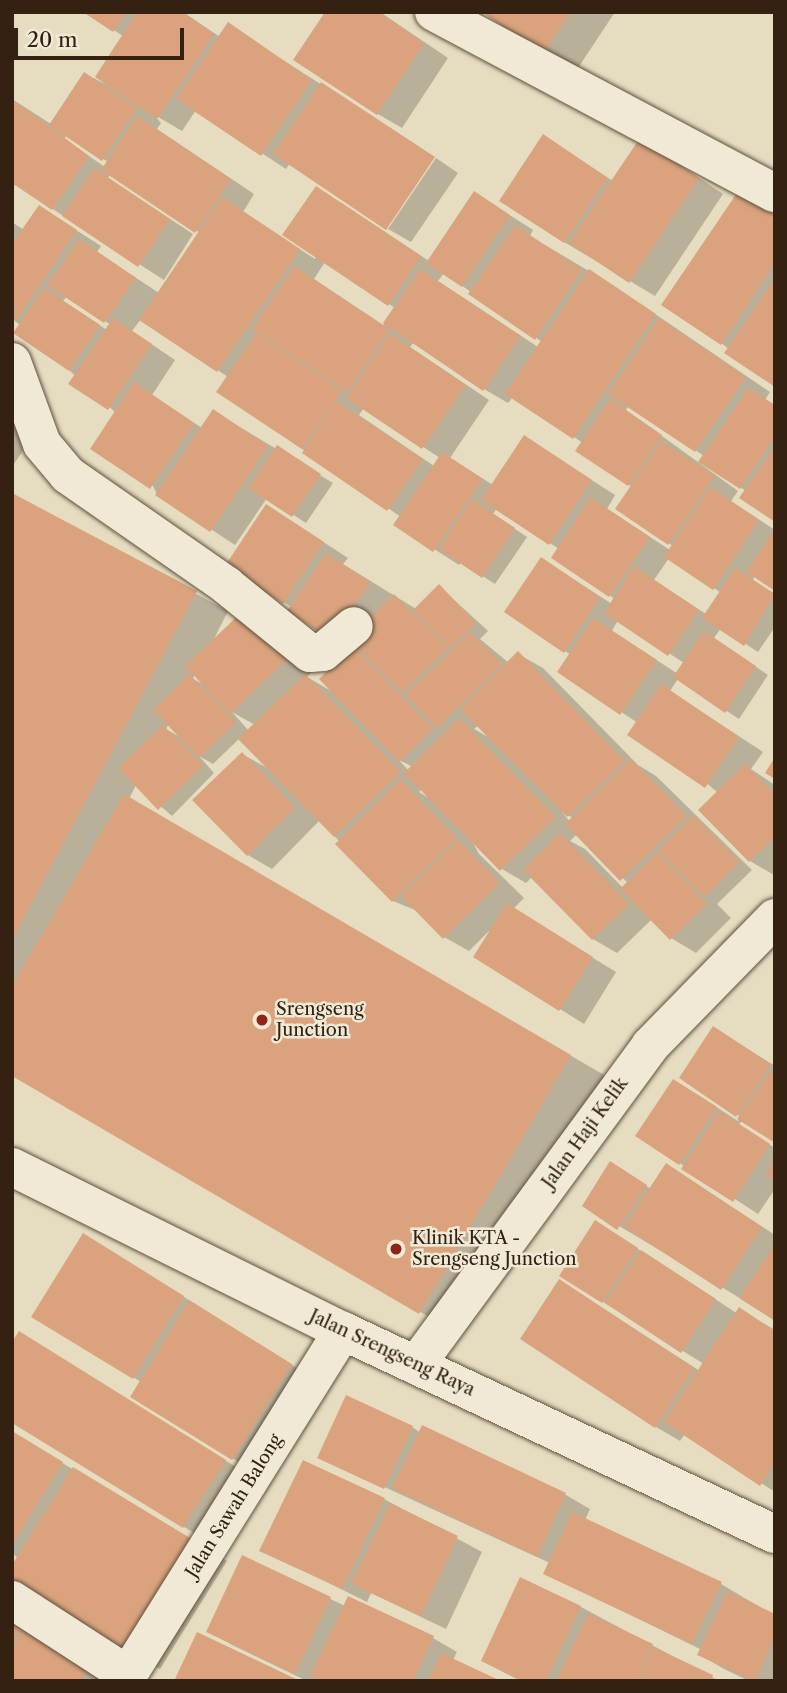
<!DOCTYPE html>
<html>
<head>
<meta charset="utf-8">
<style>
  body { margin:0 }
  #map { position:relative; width:787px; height:1693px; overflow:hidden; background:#e6ddc0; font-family:"Libre Caslon Text",serif }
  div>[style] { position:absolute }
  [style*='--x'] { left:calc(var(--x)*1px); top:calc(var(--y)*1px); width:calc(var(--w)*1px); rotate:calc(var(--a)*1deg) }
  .shadow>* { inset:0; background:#0003 }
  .building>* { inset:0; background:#daa37d }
  .roads { filter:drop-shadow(0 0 2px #60503e) drop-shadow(0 0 2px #60503e) }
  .minor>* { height:38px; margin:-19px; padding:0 19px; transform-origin:19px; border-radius:19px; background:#efe9d6 }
  .tertiary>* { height:38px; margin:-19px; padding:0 19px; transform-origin:19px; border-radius:19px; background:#efe9d6 }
  .secondary>* { height:38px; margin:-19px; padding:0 19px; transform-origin:19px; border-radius:19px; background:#efe9d6 }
  .dots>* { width:19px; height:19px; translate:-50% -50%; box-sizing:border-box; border:4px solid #efe9d6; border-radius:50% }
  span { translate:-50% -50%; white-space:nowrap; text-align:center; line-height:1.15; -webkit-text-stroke:5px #efe9d6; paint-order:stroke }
  .poi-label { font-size:18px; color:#342112 }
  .left { translate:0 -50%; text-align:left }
  .street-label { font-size:18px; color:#342112 }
  .frame { position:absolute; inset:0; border:14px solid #342112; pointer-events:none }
  .scale { position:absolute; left:14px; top:28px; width:170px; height:32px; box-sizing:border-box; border:4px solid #342112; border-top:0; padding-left:9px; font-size:21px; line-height:24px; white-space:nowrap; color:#342112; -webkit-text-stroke:5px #efe9d6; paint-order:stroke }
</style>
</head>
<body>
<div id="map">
  <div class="shadow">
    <i style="clip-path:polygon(evenodd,86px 12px,183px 12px,220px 37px,228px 25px,433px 156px,290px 163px,286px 169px,196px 110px,182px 131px,153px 114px,161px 123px,157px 129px,254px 194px,243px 212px,315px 259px,340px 202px,429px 261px,475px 193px,533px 230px,530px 236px,614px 286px,770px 392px,765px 400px,775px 406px,775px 520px,746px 491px,700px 462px,704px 456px,629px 405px,626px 410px,738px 491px,731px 501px,775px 530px,753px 580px,775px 595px,775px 627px,758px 652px,721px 628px,714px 638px,768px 675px,739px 719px,678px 679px,670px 691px,763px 752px,751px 769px,775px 785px,774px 875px,750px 861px,718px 793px,638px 723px,560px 672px,571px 655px,565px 651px,542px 559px,612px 604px,615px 599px,553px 557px,559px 549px,497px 508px,493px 514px,527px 537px,495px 584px,461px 562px,459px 565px,395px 524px,401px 517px,219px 392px,228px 377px,141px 319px,132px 331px,175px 360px,152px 395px,202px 428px,213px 411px,333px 483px,306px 523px,267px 498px,235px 545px,157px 494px,116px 413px,12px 318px,12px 222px,24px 230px,40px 207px,101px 246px,97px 252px,159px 293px,200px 233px,110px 174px,108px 178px,193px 234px,164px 280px,12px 183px,12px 99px,51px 124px,85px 74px,116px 89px,123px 36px,86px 12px,67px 135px,108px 162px,105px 167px,64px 139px,67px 135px,86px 12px,325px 262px,395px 308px,383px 325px,314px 279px,325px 262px,86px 12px,444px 273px,542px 342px,538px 347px,438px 281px,444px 273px,86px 12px,67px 296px,111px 325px,107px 330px,63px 301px,67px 296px,86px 12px,414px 342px,484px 389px,508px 403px,513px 397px,583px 443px,578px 450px,632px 487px,618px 509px,673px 546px,670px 550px,607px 509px,615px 495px,548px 452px,493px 485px,450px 458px,489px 400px,410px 347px,414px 342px,86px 12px,364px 408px,440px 458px,434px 466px,359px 415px,364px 408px,86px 12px,669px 558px,720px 592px,706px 614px,654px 580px,669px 558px,86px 12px,618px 620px,684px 663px,678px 674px,612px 631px,618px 620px)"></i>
    <i style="clip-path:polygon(327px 12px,380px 12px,448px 58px,402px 128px,378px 114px)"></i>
    <i style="clip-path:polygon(485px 12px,615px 12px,576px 71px)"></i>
    <i style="clip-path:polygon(544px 137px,613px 181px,665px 155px,723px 194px,655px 296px,564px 242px)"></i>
    <i style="clip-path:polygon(436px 158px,458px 173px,411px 242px,388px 229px)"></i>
    <i style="clip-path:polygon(764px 207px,775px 214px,775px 385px,721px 343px)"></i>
    <i style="clip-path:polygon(12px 394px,46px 417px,12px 467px)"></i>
    <i style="clip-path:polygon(evenodd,12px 495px,228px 611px,213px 641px,245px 611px,313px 671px,307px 677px,333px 692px,352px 650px,284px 602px,291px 521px,348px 558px,343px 564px,416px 609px,439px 586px,488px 631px,480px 639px,509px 663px,518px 654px,543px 668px,638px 765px,656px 776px,752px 870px,717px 904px,731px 918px,696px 953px,671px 938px,652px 919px,617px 953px,593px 939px,532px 877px,526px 883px,502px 869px,470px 837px,479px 854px,524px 898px,513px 909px,616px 972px,584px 1024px,560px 1009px,489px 931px,469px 951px,444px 937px,420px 912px,393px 901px,320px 820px,272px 869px,248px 855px,242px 754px,269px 769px,240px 738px,213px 764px,199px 756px,214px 773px,172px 816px,136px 785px,129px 799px,611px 1079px,460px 1335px,12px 1074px,12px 495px,195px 674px,205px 685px,193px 679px,195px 674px,12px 495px,232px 712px,255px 725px,249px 731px,232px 712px,12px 495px,169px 724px,178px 736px,166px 729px,169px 724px,12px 495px,479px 725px,490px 738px,474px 729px,479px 725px,12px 495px,399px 760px,413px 767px,409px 771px,399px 760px,12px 495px,422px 789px,431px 799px,419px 792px,422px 789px,12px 495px,562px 812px,573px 818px,570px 822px,562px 812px,12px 495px,577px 834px,628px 883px,623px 888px,585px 849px,570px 841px,577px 834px)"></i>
    <i style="clip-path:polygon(714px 1028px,775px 1066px,775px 1141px,742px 1120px,739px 1125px,775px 1148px,775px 1189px,758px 1214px,638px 1136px,698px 1095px,738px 1121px,741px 1117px,681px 1078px)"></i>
    <i style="clip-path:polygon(667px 1165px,775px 1235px,775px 1319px,584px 1205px,624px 1171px,651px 1189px)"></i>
    <i style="clip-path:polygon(609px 1230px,738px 1314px,740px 1310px,775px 1330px,775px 1492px,685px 1434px,680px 1441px,656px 1427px,560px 1281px,700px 1371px,704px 1364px,603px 1302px)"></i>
    <i style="clip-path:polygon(108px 1249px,316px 1380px,257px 1473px,132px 1397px,141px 1382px,33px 1316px)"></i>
    <i style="clip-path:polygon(51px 1352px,257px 1480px,216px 1545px,184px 1527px)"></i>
    <i style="clip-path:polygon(412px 1427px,421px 1433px,423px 1428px,566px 1495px,590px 1509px,585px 1520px,721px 1584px,775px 1616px,775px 1681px,749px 1681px,724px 1669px,700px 1655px,702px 1650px,545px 1573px,550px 1563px,319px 1457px)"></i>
    <i style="clip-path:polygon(12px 1433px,227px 1561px,160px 1669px,128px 1651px,12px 1553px)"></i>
    <i style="clip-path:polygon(384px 1499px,482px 1552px,446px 1629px,371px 1593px,367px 1602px,262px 1550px)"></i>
    <i style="clip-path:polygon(243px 1557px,345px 1606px,433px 1638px,457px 1652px,453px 1660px,497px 1681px,307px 1681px,232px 1645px,208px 1631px)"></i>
    <i style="clip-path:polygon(521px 1579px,581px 1607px,719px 1681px,521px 1681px,507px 1674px,483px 1660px)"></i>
    <i style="clip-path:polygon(12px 1611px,112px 1681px,12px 1681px)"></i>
  </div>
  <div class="building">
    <i style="clip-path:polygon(83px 12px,127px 12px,113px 32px)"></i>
    <i style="clip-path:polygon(137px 12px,182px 12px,214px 34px,157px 119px,95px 77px)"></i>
    <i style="clip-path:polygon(325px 12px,379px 12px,424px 43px,377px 115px,293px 60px)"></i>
    <i style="clip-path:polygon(482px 12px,571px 12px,543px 54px)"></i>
    <i style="clip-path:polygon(228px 22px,312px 80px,261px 156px,176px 99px)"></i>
    <i style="clip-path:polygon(84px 72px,137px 108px,102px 161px,49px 125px)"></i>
    <i style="clip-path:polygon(321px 82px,435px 157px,386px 230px,273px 154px)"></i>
    <i style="clip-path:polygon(12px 99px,89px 156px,52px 210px,12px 183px)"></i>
    <i style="clip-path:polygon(137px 116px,231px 179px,195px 233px,101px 170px)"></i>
    <i style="clip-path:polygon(543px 134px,608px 178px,564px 243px,499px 201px)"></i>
    <i style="clip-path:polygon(640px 138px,699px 178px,629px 283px,569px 243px)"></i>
    <i style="clip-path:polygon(94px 168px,170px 219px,138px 267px,62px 216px)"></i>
    <i style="clip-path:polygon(316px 186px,421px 256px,388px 306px,282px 235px)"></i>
    <i style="clip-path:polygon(739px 190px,775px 215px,775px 263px,721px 345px,661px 305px)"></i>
    <i style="clip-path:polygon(474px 191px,510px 215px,462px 287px,426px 263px)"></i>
    <i style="clip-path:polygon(222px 197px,300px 249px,217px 372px,139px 320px)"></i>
    <i style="clip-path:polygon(39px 205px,77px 230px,15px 322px,12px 244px)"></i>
    <i style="clip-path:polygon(515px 225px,582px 270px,535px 340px,468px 294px)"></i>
    <i style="clip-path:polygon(79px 239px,136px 278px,104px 323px,47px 285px)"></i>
    <i style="clip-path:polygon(294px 266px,389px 329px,347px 392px,252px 329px)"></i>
    <i style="clip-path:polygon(420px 269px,521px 336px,483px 391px,383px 323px)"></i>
    <i style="clip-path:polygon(589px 269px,656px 314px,573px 439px,505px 394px)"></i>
    <i style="clip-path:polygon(775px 278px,775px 387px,724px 353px)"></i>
    <i style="clip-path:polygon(44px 288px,100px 325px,69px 371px,13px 333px)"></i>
    <i style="clip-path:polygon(113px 318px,152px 344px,108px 410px,68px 384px)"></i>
    <i style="clip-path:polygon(659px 318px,746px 377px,695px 452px,608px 394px)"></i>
    <i style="clip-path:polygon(256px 333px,342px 391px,302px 449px,216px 392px)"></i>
    <i style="clip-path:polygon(389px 333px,466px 385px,422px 449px,346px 398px)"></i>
    <i style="clip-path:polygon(134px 382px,194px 423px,150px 489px,90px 449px)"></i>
    <i style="clip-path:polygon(748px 388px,775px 405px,775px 436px,740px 489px,698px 462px)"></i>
    <i style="clip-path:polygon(610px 399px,662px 435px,628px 486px,575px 451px)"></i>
    <i style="clip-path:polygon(336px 401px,423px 459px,387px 511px,302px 453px)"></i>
    <i style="clip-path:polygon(213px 409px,268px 446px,210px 532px,155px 495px)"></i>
    <i style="clip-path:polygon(524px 435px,592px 480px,549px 545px,481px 500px)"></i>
    <i style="clip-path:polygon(661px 441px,715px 476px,668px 545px,615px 509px)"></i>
    <i style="clip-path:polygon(277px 445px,321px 474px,292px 517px,248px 488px)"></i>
    <i style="clip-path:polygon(775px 446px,775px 522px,739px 498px)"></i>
    <i style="clip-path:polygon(442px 452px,483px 479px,433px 552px,393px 525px)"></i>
    <i style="clip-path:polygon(710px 487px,759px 520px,713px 590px,664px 557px)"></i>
    <i style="clip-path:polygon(12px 493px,197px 591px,12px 940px)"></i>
    <i style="clip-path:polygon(590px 497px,650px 537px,609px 597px,551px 558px)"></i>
    <i style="clip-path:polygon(472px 499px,515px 528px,482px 578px,439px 549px)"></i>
    <i style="clip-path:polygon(266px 504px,324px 542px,283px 604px,225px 566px)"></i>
    <i style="clip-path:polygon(775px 529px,775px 591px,746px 572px)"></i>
    <i style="clip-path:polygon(326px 553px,370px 582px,331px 640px,287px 611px)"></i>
    <i style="clip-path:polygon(541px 557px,600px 597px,564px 653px,504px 612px)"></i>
    <i style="clip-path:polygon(634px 566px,699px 610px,668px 656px,604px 613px)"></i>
    <i style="clip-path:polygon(735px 568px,775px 594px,744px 646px,702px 618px)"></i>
    <i style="clip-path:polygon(439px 584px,476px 623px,450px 648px,413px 610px)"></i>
    <i style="clip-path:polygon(394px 594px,448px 648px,402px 693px,349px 639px)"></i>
    <i style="clip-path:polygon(245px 609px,290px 656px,230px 714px,185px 666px)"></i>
    <i style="clip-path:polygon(593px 618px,657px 660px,620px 715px,557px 672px)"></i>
    <i style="clip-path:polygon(704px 631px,756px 666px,725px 713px,673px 677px)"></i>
    <i style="clip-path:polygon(470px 632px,502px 664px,437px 728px,405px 695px)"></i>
    <i style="clip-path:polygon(353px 646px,433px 729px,399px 762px,319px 679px)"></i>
    <i style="clip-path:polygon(518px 651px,625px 761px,567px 817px,460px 709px)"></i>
    <i style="clip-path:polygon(189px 674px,236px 722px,199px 758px,153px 710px)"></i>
    <i style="clip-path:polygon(305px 674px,401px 772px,334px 837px,238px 739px)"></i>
    <i style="clip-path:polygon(661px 684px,739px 737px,705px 788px,627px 735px)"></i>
    <i style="clip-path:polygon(459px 718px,556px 817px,500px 871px,404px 773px)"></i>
    <i style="clip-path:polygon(163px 725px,203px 765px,158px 810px,118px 768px)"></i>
    <i style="clip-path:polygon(242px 752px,295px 807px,247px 856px,192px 800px)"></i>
    <i style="clip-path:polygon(775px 757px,775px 779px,765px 773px)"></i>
    <i style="clip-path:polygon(631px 759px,687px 816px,620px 881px,565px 824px)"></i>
    <i style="clip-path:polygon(745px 764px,775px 794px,775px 837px,749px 862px,698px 810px)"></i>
    <i style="clip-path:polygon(400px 779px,457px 838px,392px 902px,335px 844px)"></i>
    <i style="clip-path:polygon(124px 794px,571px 1055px,419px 1314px,12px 1076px,12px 986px)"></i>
    <i style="clip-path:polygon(693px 815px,740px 862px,704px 897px,658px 850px)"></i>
    <i style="clip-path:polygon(560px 833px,629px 904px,592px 940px,523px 870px)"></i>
    <i style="clip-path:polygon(458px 840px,500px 883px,443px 939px,401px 896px)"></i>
    <i style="clip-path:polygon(657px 852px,707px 904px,670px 940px,620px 889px)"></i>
    <i style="clip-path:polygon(507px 903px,593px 957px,559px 1011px,473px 957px)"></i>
    <i style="clip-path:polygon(713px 1026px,771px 1064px,736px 1117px,679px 1078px)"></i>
    <i style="clip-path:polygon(770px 1071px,775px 1075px,775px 1143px,737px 1119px)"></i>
    <i style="clip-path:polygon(673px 1079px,717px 1107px,679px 1165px,635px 1136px)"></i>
    <i style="clip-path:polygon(719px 1111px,770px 1144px,733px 1202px,681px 1169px)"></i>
    <i style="clip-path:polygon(610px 1161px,647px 1185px,617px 1230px,582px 1206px)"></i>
    <i style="clip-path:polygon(775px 1161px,775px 1179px,766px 1174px)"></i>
    <i style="clip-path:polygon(666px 1163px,762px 1227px,721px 1290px,624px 1227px)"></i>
    <i style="clip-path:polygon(595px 1220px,638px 1248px,602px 1303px,559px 1276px)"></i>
    <i style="clip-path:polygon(83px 1233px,184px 1296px,133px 1379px,31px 1317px)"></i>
    <i style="clip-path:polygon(775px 1244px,775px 1321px,739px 1298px)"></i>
    <i style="clip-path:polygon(641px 1250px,716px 1299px,681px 1353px,605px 1303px)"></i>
    <i style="clip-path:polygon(559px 1279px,694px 1368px,655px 1428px,520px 1339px)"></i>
    <i style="clip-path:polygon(189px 1300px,292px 1364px,232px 1460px,130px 1397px)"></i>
    <i style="clip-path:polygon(739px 1307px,775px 1331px,775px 1463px,760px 1486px,664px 1422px)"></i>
    <i style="clip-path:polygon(19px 1331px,226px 1460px,183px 1528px,12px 1423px,12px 1342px)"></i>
    <i style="clip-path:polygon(346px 1395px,413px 1426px,384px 1489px,317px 1458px)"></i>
    <i style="clip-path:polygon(422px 1425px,566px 1493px,537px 1557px,392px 1488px)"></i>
    <i style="clip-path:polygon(12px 1431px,63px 1462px,12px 1545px)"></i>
    <i style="clip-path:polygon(303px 1460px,385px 1498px,342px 1589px,259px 1551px)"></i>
    <i style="clip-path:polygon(73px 1467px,195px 1541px,128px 1652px,12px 1581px,12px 1565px)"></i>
    <i style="clip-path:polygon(390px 1503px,458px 1536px,421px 1616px,351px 1584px)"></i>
    <i style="clip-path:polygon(572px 1512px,722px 1582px,692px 1644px,543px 1574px)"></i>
    <i style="clip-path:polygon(242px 1555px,331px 1597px,295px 1674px,206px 1632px)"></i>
    <i style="clip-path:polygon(520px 1577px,581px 1606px,546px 1681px,522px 1681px,481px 1661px)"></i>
    <i style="clip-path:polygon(727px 1591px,775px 1614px,775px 1637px,755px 1681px,697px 1655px)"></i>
    <i style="clip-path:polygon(348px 1596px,434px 1636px,413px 1681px,320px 1681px,310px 1676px)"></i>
    <i style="clip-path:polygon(12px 1610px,27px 1619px,12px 1644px)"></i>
    <i style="clip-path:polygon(588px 1613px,653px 1644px,636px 1681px,556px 1681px)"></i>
    <i style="clip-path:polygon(26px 1626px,89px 1666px,80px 1681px,12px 1681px,12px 1649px)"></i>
    <i style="clip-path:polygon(197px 1632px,300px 1681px,174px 1681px)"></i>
    <i style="clip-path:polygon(653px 1647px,713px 1675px,711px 1681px,637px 1681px)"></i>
    <i style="clip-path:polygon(441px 1653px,501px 1681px,428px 1681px)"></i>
  </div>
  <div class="roads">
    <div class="minor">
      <i style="--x:434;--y:12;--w:386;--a:28"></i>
      <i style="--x:12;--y:362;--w:87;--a:69.9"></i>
      <i style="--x:42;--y:444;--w:40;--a:50"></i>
      <i style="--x:68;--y:475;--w:193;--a:34.8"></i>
      <i style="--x:226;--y:585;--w:108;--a:39"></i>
      <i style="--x:310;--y:653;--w:13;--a:-4"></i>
      <i style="--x:323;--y:652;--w:40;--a:-40"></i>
      <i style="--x:12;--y:1600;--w:138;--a:32.9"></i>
      <i style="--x:124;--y:1681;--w:413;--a:-58"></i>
    </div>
    <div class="tertiary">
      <i style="--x:416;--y:1365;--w:396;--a:-53.7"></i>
      <i style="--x:650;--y:1046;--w:179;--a:-45.7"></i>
    </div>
    <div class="secondary">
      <i style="--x:12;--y:1167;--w:369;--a:26.4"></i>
      <i style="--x:343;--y:1331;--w:477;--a:25.2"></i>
    </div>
  </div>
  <div class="dots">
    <i style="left:262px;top:1020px;background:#8f2418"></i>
    <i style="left:396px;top:1249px;background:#8f2418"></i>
  </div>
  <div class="poi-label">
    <span class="left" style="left:276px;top:1020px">Srengseng<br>Junction</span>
    <span class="left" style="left:412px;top:1249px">Klinik KTA -<br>Srengseng Junction</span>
  </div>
  <div class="street-label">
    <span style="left:585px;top:1133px;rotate:-54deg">Jalan Haji Kelik</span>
    <span style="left:392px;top:1353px;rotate:25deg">Jalan Srengseng Raya</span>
    <span style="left:234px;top:1506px;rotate:-58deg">Jalan Sawah Balong</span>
  </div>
  <div class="frame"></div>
  <div class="scale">20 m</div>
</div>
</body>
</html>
